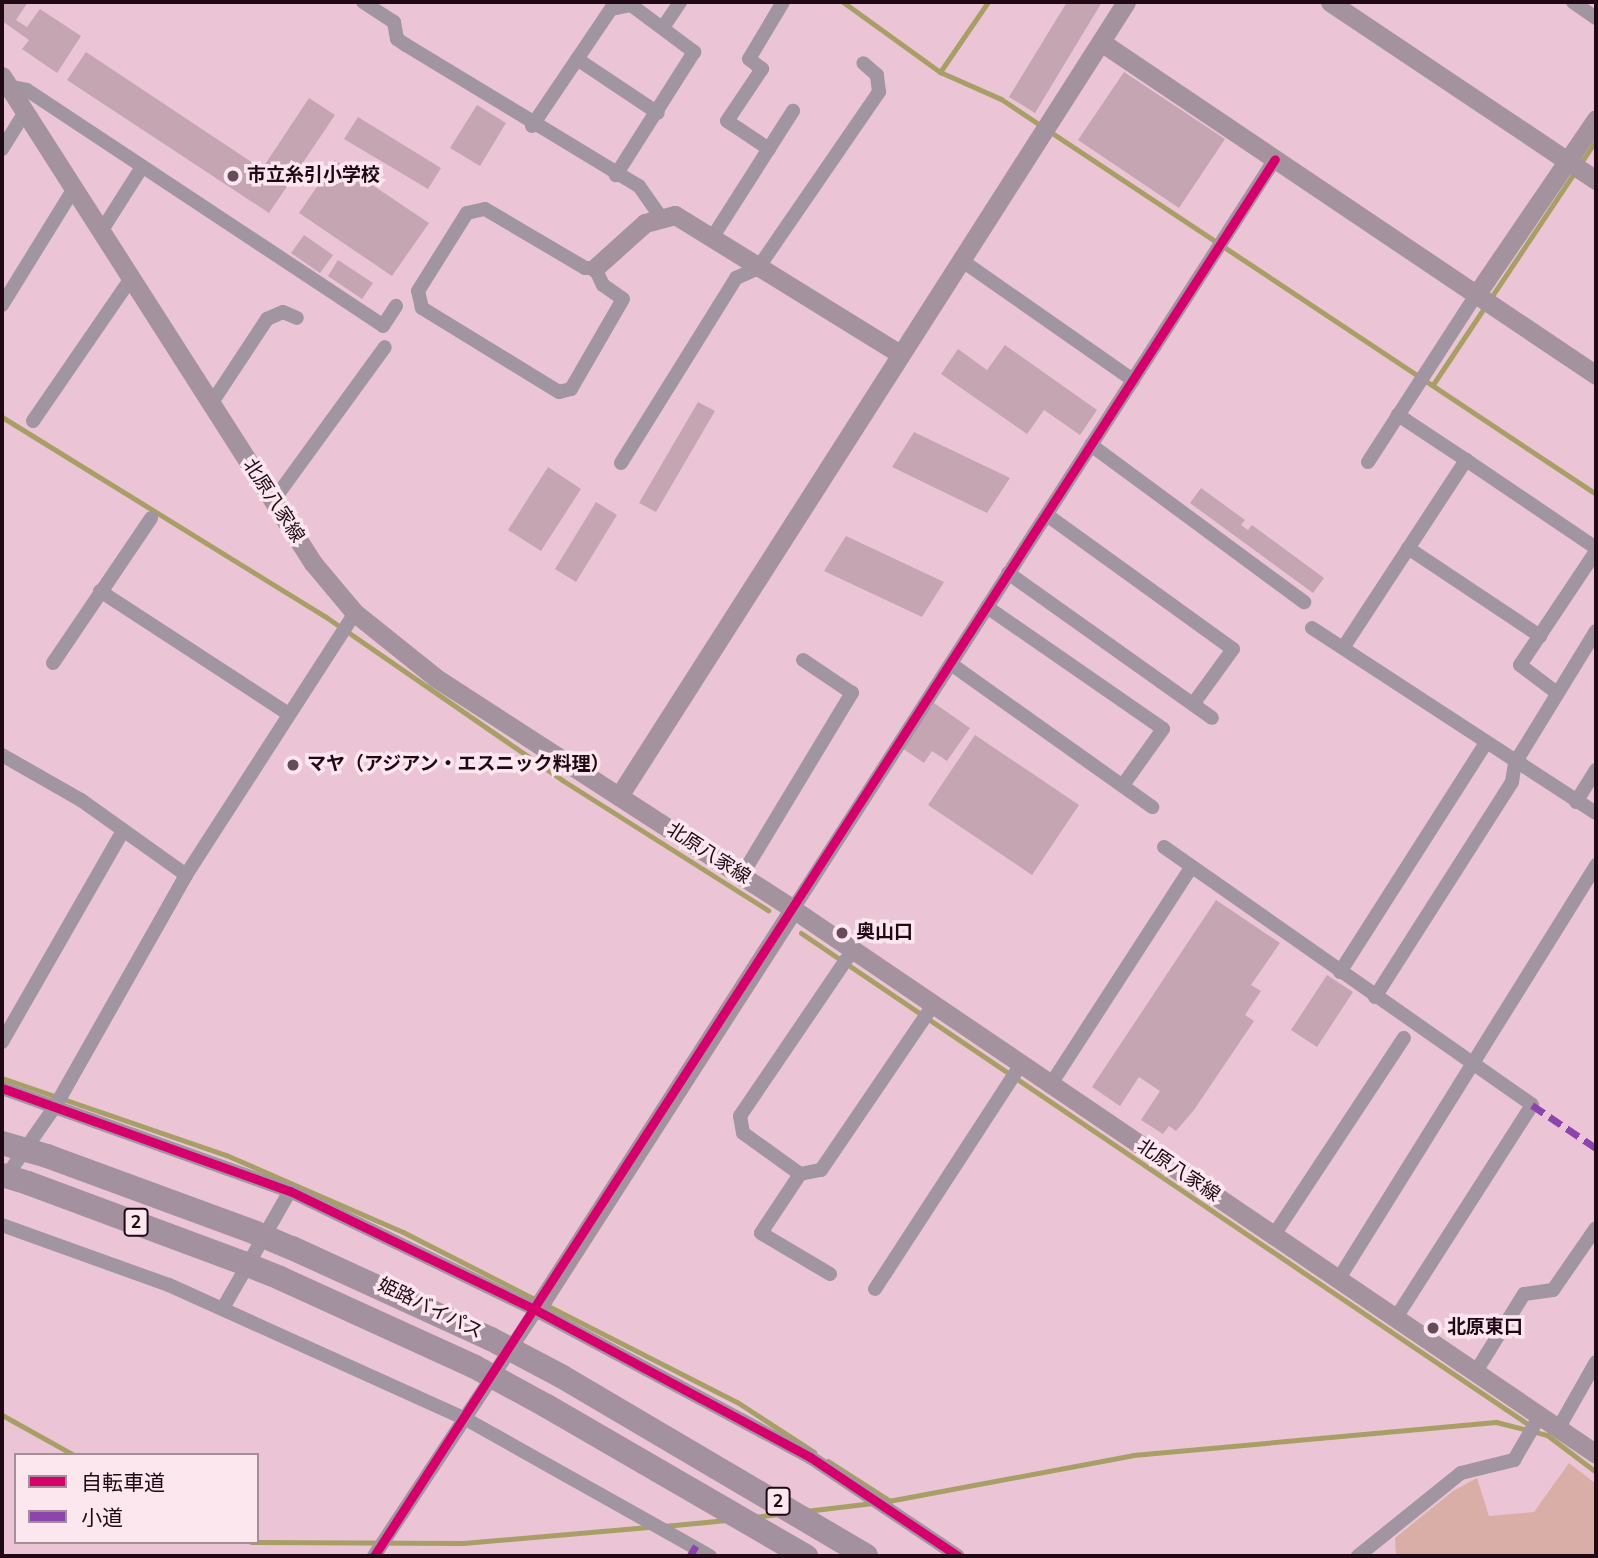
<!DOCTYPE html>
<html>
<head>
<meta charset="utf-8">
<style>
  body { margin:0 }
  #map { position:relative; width:1598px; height:1558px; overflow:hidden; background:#ebc5d5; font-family:"Nunito Sans","Noto Sans JP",sans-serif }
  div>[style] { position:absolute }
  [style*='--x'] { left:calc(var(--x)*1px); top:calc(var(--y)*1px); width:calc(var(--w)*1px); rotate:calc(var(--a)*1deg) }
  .green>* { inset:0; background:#d9aea6 }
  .stream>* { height:5px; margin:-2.5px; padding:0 2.5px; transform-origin:2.5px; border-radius:2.5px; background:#a79f66 }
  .building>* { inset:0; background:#c6a5b3 }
  .street>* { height:14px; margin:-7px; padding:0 7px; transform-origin:7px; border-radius:7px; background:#a095a0 }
  .secondary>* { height:19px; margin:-9.5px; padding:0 9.5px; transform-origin:9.5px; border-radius:9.5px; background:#a4939f }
  .highway>* { height:24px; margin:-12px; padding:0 12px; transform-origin:12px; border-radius:12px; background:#a4919f }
  .highway-bridge>* { height:24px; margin:-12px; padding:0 12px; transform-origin:12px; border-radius:12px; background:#a4919f }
  .quiet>* { height:7px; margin-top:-3.5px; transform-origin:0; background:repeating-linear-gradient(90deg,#8e44ad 0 14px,transparent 0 21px) }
  .cycleway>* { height:9px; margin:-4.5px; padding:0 4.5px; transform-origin:4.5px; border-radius:4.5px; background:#d6006c }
  .dots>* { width:19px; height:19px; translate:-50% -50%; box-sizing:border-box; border:4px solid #fce7ef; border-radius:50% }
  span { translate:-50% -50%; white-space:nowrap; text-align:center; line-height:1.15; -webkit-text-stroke:7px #fce7ef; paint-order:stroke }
  .shield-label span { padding:2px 5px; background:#fce7ef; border:2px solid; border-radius:5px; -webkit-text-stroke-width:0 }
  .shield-label { font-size:18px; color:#200914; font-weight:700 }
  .poi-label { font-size:19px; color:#200914; font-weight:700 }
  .left { translate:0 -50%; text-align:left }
  .street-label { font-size:19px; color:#200914 }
  .frame { position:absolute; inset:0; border:4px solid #200914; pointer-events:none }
  .legend { position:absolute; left:14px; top:1453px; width:245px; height:91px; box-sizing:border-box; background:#fce7ef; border:2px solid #a48e97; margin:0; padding:9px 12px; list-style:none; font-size:21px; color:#200914 }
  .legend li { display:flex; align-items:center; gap:14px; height:35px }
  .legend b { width:35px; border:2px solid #a48e97 }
</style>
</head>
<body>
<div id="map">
  <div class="green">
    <i style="clip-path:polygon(1569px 1463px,1596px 1484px,1596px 1556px,1396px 1556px,1395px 1538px,1453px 1491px,1477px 1478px,1489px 1516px,1534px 1512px)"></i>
  </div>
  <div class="stream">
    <i style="--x:843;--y:2;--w:120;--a:35.8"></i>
    <i style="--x:940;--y:72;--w:67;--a:23.9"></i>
    <i style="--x:1001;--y:99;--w:714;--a:33.58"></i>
    <i style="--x:940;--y:72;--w:85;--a:-55.6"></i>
    <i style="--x:1434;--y:383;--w:292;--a:-56.3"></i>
    <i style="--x:2;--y:417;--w:381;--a:31.7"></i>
    <i style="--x:326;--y:617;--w:287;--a:34.6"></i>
    <i style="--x:562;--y:780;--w:244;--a:32.3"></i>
    <i style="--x:801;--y:933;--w:882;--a:34.05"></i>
    <i style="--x:2;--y:1078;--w:237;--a:19"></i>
    <i style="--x:226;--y:1155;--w:193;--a:23.5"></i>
    <i style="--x:403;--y:1232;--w:375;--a:27"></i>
    <i style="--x:737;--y:1402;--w:92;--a:33"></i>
    <i style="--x:2;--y:1415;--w:82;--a:29.1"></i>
    <i style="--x:1547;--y:1435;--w:61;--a:37.1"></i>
    <i style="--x:828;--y:1461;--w:74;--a:32.8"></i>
    <i style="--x:883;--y:1502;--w:254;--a:-10.6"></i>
    <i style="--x:1133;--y:1455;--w:364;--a:-5.2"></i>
    <i style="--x:1496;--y:1422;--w:53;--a:14.3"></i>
    <i style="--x:806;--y:1511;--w:67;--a:-6.8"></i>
    <i style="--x:754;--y:1517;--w:25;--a:-7"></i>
    <i style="--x:664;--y:1526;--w:63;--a:-5.4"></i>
    <i style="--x:251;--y:1542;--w:212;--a:0.3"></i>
    <i style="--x:463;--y:1543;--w:189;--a:-4.9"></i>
  </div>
  <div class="building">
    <i style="clip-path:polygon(2px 2px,28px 2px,16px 20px,27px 27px,40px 9px,81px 36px,57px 73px,22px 49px,29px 40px,2px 21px)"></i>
    <i style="clip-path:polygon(1067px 2px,1102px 2px,1035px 113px,1009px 97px)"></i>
    <i style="clip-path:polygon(86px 52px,262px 169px,309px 98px,335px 115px,269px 213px,67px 80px)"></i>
    <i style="clip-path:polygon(1124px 72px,1225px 139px,1179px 208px,1078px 140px)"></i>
    <i style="clip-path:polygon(477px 105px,506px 123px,480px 166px,450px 148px)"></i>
    <i style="clip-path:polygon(358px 117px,441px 168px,428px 189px,344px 139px)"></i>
    <i style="clip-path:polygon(335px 160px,429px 223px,392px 276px,299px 213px)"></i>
    <i style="clip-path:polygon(304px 235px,333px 255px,320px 273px,291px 253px)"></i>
    <i style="clip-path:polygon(338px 260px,373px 283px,362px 299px,328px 276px)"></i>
    <i style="clip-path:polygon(1005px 345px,1097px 410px,1080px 435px,1044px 410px,1027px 434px,941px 374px,958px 349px,987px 370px)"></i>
    <i style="clip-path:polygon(698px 402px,715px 411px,656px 512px,639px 503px)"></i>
    <i style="clip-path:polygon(914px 432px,1010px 478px,987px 513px,892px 467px)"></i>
    <i style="clip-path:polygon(548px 467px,581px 489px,541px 551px,508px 530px)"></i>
    <i style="clip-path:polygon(1201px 488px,1245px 520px,1241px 525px,1248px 530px,1252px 525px,1324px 578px,1313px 593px,1190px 503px)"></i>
    <i style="clip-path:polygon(596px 502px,617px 515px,576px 582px,555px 569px)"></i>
    <i style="clip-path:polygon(846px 536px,944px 582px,922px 617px,824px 571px)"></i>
    <i style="clip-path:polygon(934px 703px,970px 728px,947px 761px,932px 751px,924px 763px,902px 748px)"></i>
    <i style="clip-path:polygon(975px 735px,1079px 805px,1032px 875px,928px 805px)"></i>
    <i style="clip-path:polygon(1216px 900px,1280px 943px,1251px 985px,1261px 991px,1245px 1015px,1254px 1021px,1194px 1110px,1176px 1131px,1169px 1126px,1163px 1134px,1141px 1120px,1160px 1091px,1139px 1077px,1120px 1106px,1092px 1087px)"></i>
    <i style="clip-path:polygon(1327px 975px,1353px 992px,1317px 1047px,1291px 1030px)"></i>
  </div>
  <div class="street">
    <i style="--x:363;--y:2;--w:37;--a:33"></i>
    <i style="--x:394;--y:22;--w:17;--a:80"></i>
    <i style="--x:397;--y:39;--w:11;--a:34"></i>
    <i style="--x:406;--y:45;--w:272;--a:31.2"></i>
    <i style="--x:639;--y:186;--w:35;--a:55"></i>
    <i style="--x:1573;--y:2;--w:28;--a:35"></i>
    <i style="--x:664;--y:26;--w:29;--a:-56"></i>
    <i style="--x:577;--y:59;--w:97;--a:33.7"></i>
    <i style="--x:8;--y:86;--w:19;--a:12"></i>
    <i style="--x:27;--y:90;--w:427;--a:33.5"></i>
    <i style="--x:383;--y:326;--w:24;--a:-57"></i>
    <i style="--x:532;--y:126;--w:141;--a:-56"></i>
    <i style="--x:611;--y:9;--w:20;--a:-11"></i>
    <i style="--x:631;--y:5;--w:79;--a:36.7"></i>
    <i style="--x:694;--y:52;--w:146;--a:122.4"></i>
    <i style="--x:2;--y:149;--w:44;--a:-58.1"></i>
    <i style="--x:769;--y:149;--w:50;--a:-146.3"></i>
    <i style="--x:727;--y:121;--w:63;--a:-56.1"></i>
    <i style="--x:762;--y:69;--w:16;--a:-142"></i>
    <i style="--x:749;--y:59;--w:66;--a:-59.2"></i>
    <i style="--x:485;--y:209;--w:116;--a:30.5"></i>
    <i style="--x:585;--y:268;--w:10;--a:0"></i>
    <i style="--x:595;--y:268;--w:19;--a:65"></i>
    <i style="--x:603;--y:285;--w:24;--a:35"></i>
    <i style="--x:623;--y:299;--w:104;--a:120"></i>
    <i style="--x:571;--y:389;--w:12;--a:166"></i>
    <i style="--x:559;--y:392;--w:161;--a:-148.5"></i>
    <i style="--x:422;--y:308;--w:17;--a:-103"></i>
    <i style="--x:418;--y:291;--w:92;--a:-57.9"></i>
    <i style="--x:467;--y:213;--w:18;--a:-13"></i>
    <i style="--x:102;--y:230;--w:75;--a:-57.6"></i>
    <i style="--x:712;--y:238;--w:151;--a:-57.5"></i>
    <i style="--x:961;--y:260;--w:210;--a:34.9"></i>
    <i style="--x:2;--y:305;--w:139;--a:-58.3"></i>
    <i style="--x:211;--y:404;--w:102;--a:-56.6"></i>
    <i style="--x:267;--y:319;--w:17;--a:-24"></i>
    <i style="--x:283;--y:312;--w:15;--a:23"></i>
    <i style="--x:33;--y:421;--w:175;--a:-55.5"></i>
    <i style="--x:1091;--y:445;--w:265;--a:36.4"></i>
    <i style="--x:1466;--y:460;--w:157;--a:34.1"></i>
    <i style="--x:1368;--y:462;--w:199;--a:-57.1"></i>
    <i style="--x:621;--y:463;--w:218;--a:-58.1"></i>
    <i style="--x:736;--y:278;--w:24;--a:-24"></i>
    <i style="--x:758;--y:268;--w:214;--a:-55.5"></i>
    <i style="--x:879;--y:92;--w:17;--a:-97"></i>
    <i style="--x:877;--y:75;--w:18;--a:-139"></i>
    <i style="--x:273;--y:501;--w:190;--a:-54"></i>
    <i style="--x:1047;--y:515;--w:229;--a:35.8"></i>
    <i style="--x:1233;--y:649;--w:68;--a:126"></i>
    <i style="--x:1408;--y:548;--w:159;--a:33.7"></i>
    <i style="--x:1008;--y:573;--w:250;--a:35.4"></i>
    <i style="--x:100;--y:591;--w:223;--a:33.1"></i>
    <i style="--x:987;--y:607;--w:214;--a:34.7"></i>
    <i style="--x:1163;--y:729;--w:69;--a:125.5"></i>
    <i style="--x:1312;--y:628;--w:339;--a:33.1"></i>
    <i style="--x:1343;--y:648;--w:225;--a:-56.8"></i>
    <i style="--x:1466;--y:460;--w:82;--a:-146.5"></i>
    <i style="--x:53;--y:663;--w:175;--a:-55.9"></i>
    <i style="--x:951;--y:664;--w:247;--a:35.4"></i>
    <i style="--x:1557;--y:693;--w:46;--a:-142.9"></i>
    <i style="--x:1520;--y:665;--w:137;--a:-56.3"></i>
    <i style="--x:2;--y:755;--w:91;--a:29.7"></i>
    <i style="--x:81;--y:800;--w:129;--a:35.5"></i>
    <i style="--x:1576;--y:802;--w:38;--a:-58"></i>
    <i style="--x:1164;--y:847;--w:449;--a:35"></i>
    <i style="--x:1532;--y:1105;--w:254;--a:122.6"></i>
    <i style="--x:742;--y:875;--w:213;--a:-58.9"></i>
    <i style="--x:852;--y:693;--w:59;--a:-146"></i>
    <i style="--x:793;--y:909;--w:892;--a:-57.27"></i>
    <i style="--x:1340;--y:972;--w:272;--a:-57.5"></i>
    <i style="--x:1375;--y:997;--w:255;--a:-57.5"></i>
    <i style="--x:1512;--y:782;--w:19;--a:-81"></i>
    <i style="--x:1515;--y:763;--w:155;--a:-58.5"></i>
    <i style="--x:2;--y:1042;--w:240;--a:-60.2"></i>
    <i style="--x:1051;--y:1084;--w:257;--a:-57.1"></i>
    <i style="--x:2;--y:1088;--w:306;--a:19.7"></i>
    <i style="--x:290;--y:1191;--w:273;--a:25.8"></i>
    <i style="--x:536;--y:1310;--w:311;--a:28.2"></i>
    <i style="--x:810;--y:1457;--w:178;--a:33.8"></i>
    <i style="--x:800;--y:1174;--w:70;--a:-144.3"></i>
    <i style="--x:743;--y:1133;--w:17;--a:-100"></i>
    <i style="--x:740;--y:1116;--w:201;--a:-55.8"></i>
    <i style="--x:3;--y:1181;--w:93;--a:-55.1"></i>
    <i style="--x:56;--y:1105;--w:264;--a:-60.5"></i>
    <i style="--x:186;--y:875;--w:312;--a:-57.2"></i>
    <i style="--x:2;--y:1225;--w:177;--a:19.8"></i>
    <i style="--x:169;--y:1285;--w:324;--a:24.3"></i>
    <i style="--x:464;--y:1418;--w:282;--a:29.3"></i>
    <i style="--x:1274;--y:1235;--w:236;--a:-56.6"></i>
    <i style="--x:830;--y:1274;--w:80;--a:-149.3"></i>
    <i style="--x:761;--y:1233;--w:71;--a:-56.5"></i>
    <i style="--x:800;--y:1174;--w:21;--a:-11"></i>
    <i style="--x:821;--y:1170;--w:199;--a:-55.8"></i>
    <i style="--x:1338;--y:1280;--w:489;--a:-58.1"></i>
    <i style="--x:875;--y:1289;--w:268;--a:-57"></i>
    <i style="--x:223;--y:1308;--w:135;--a:-60.2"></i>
    <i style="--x:1475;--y:1373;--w:93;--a:-58.2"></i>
    <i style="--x:1524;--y:1294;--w:29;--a:-8"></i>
    <i style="--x:1553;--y:1290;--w:75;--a:-55.3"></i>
    <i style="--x:1558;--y:1429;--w:77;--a:-60.4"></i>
    <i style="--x:374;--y:1556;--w:295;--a:-56.6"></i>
    <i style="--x:1358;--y:1556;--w:132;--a:-38.9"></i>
    <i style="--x:1461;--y:1473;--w:55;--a:-13.8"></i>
    <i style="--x:1514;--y:1460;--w:50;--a:-59.8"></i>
  </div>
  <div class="secondary">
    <i style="--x:1330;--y:2;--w:320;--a:33.8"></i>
    <i style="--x:1101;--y:42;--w:597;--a:33.93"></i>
    <i style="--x:2;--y:76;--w:578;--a:57.44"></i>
    <i style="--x:313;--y:563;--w:65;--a:50"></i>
    <i style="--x:355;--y:613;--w:104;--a:38.7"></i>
    <i style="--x:436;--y:678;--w:425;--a:32.9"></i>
    <i style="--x:793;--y:909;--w:970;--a:34.16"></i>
    <i style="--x:595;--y:268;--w:67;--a:-42"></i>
    <i style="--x:645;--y:223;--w:31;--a:-15"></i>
    <i style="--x:675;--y:215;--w:264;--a:31.7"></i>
    <i style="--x:1476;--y:295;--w:213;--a:-55.7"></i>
    <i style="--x:619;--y:796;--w:942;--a:-57.44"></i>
    <i style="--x:536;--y:1310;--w:476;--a:-57.3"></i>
  </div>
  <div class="highway">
    <i style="--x:47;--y:1156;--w:223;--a:20.2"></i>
    <i style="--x:28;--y:1183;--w:229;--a:20.4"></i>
    <i style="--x:292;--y:1248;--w:219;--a:24.6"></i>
    <i style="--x:280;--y:1278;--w:214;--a:24.5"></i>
    <i style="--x:561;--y:1376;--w:354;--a:30.5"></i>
    <i style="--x:545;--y:1405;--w:302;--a:30.1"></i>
  </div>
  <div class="highway-bridge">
    <i style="--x:2;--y:1143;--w:47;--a:16.1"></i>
    <i style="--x:2;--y:1175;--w:27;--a:17"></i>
    <i style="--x:256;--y:1233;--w:39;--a:23"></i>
    <i style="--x:243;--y:1263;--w:40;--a:22"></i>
    <i style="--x:491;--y:1339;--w:79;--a:27.9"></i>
    <i style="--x:475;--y:1367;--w:80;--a:28.5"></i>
  </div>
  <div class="quiet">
    <i style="--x:1532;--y:1105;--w:77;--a:33.9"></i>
    <i style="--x:690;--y:1556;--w:12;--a:-59"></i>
  </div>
  <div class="cycleway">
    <i style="--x:2;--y:1088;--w:306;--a:19.7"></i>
    <i style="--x:290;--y:1191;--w:273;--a:25.8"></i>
    <i style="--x:536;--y:1310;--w:311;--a:28.2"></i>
    <i style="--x:810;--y:1457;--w:178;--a:33.8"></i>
    <i style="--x:374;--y:1556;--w:1662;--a:-57.18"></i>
  </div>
  <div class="dots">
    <i style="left:233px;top:176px;background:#674b58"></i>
    <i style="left:293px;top:765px;background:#674b58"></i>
    <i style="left:842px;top:933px;background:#674b58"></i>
    <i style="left:1433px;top:1328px;background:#674b58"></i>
  </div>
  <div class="shield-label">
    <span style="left:136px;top:1222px">2</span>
    <span style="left:778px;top:1501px">2</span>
  </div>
  <div class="poi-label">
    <span class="left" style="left:247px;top:176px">市立糸引小学校</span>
    <span class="left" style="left:307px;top:765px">マヤ（アジアン・エスニック料理）</span>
    <span class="left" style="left:856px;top:933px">奥山口</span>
    <span class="left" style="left:1447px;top:1328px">北原東口</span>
  </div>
  <div class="street-label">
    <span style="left:273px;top:501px;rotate:57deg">北原八家線</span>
    <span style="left:708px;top:854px;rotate:33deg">北原八家線</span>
    <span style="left:1178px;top:1171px;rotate:34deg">北原八家線</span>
    <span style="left:430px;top:1309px;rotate:26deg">姫路バイパス</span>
  </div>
  <div class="frame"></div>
  <ul class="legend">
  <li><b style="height:9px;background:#d6006c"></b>自転車道</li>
  <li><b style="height:9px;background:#8e44ad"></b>小道</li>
  </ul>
</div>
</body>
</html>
